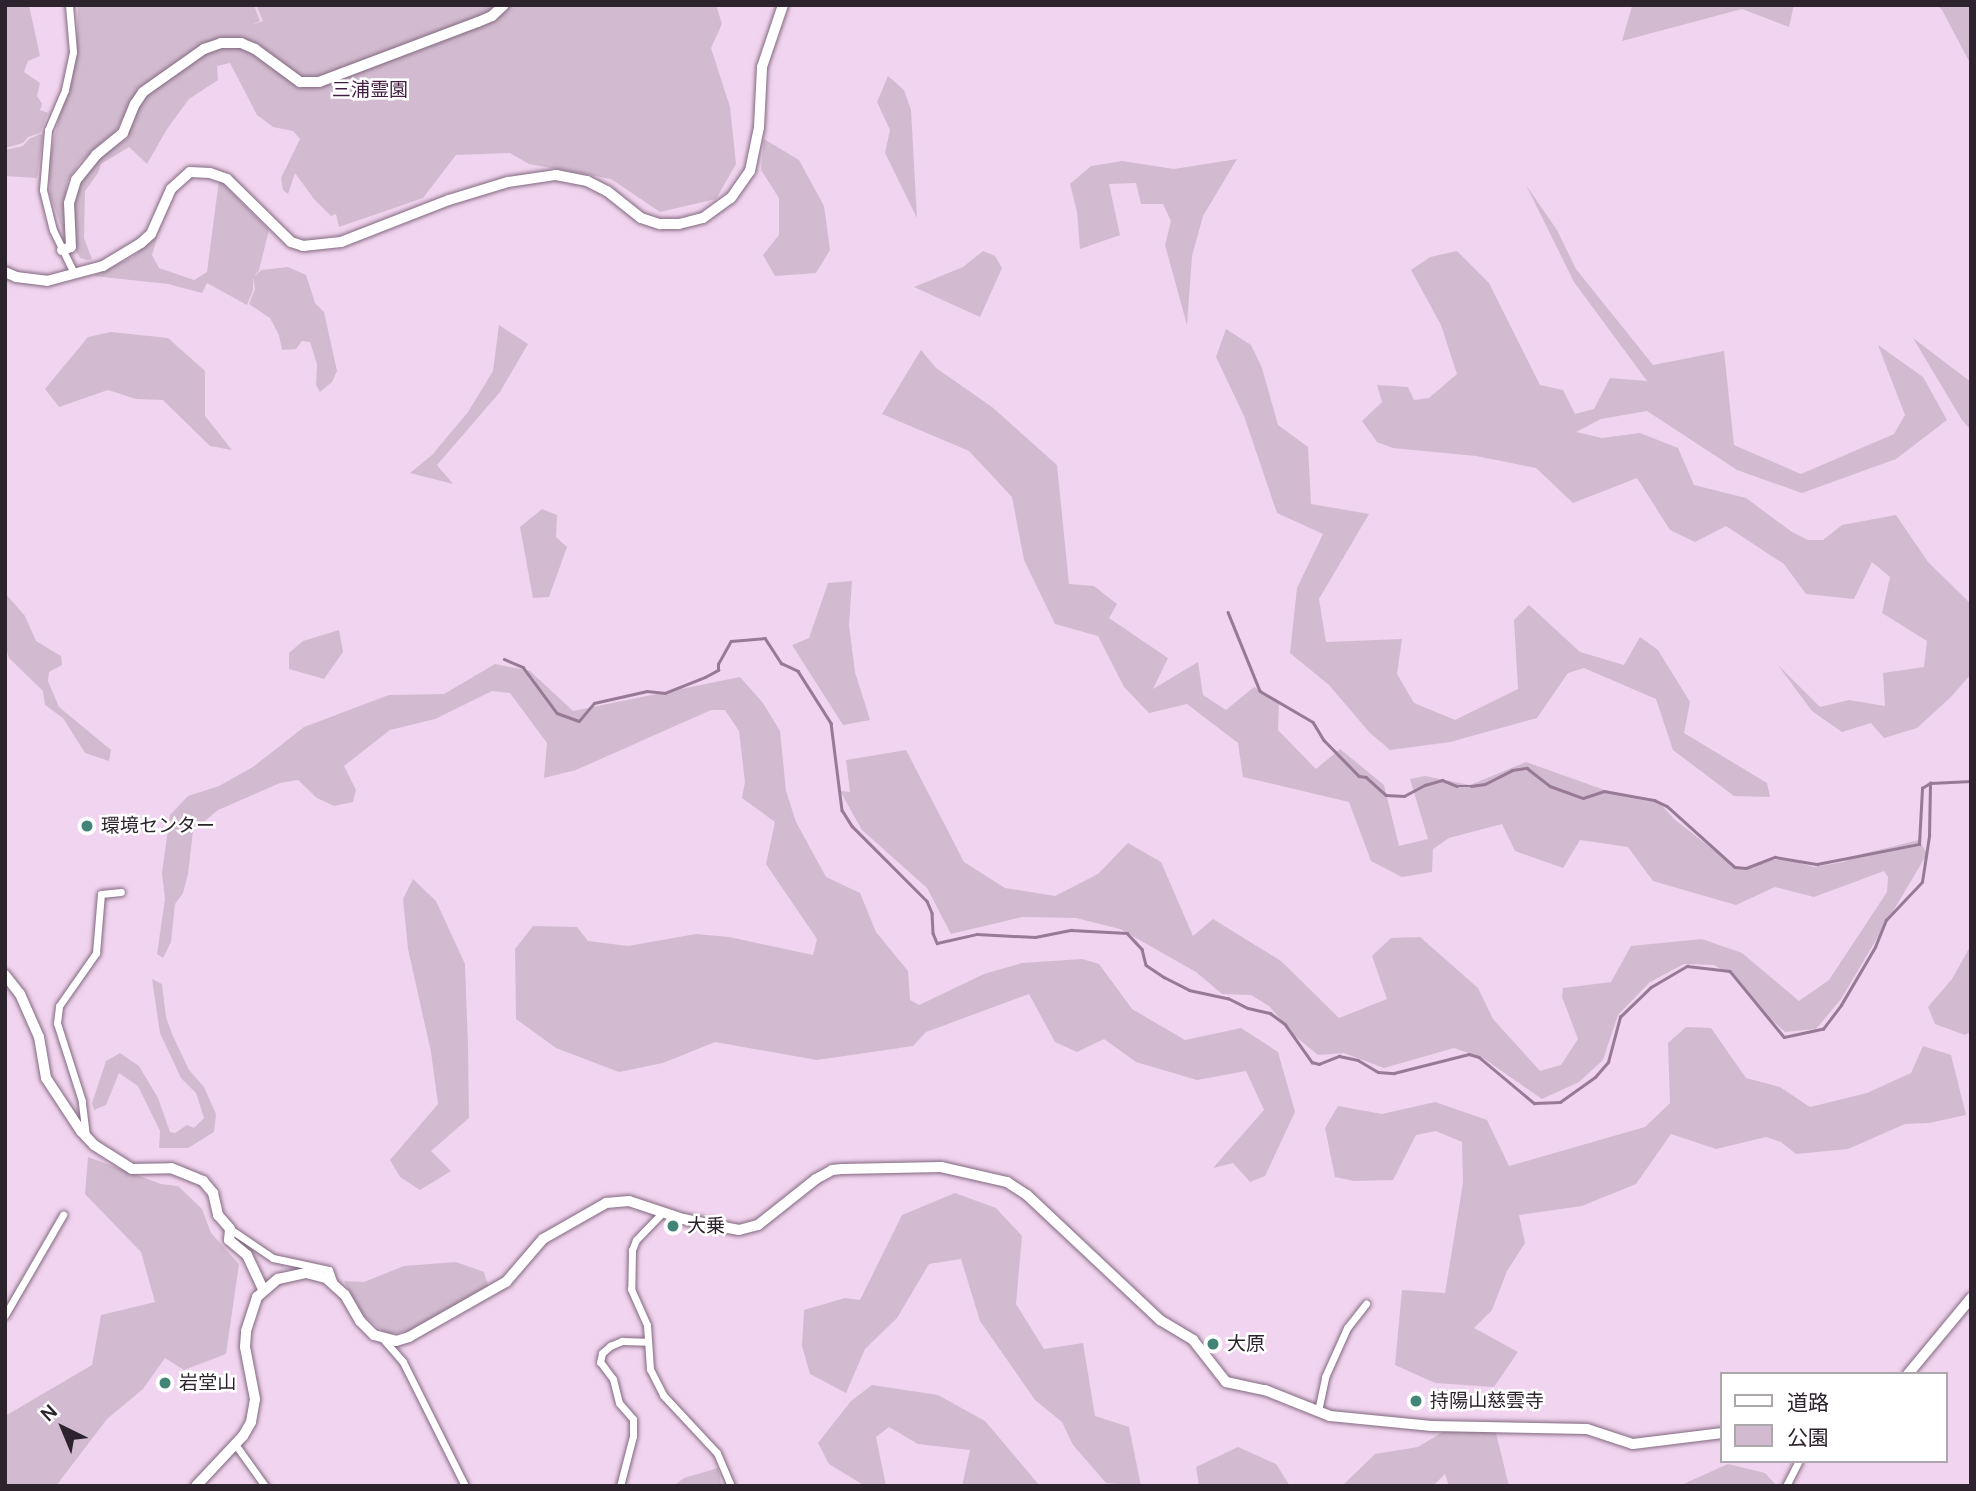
<!DOCTYPE html>
<html>
<head>
<meta charset="utf-8">
<style>
  body { margin:0 }
  #map { position:relative; width:1976px; height:1491px; overflow:hidden; background:#f1d4ef; font-family:Manrope,"Noto Sans JP",sans-serif }
  div>[style] { position:absolute }
  [style*='--x'] { left:calc(var(--x)*1px); top:calc(var(--y)*1px); width:calc(var(--w)*1px); rotate:calc(var(--a)*1deg) }
  .green>* { inset:0; background:#d2bbd0 }
  .stream>* { height:2.5px; margin:-1.25px; padding:0 1.25px; transform-origin:1.25px; border-radius:1.25px; background:#987a96 }
  .roads { filter:drop-shadow(0 0 2px #81687f) drop-shadow(0 0 2px #81687f) }
  .street>* { height:7px; margin:-3.5px; padding:0 3.5px; transform-origin:3.5px; border-radius:3.5px; background:#fff }
  .secondary>* { height:10px; margin:-5px; padding:0 5px; transform-origin:5px; border-radius:5px; background:#fff }
  .dots>* { width:19px; height:19px; translate:-50% -50%; box-sizing:border-box; border:4px solid #fff; border-radius:50% }
  span { translate:-50% -50%; white-space:nowrap; text-align:center; line-height:1.15; -webkit-text-stroke:5px #fff; paint-order:stroke }
  .park-label { font-size:19px; color:#441c43 }
  .poi-label { font-size:19px; color:#2d232d }
  .left { translate:0 -50%; text-align:left }
  .frame { position:absolute; inset:0; border:7px solid #2d232d; pointer-events:none }
  .legend { position:absolute; left:1720px; top:1372px; width:228px; height:91px; box-sizing:border-box; background:#fff; border:2px solid #aba7ab; margin:0; padding:9px 12px; list-style:none; font-size:21px; color:#2d232d }
  .legend li { display:flex; align-items:center; gap:14px; height:35px }
  .legend b { width:35px; border:2px solid #aba7ab }
  .north { position:absolute; left:28px; top:1393px; width:70px; height:70px; -webkit-text-stroke:5px #fff; paint-order:stroke; rotate:317deg; font-size:19px; font-weight:700; line-height:28px; text-align:center; color:#2d232d }
  .north::after { content:''; display:block; margin:auto; width:24px; height:32px; background:#2d232d; clip-path:polygon(50% 0,100% 100%,50% 72%,0 100%) }
</style>
</head>
<body>
<div id="map">
  <div class="green">
    <i style="clip-path:polygon(5px 5px,29px 5px,40px 56px,28px 61px,24px 72px,40px 83px,37px 96px,42px 104px,40px 110px,48px 113px,40px 133px,28px 137px,23px 143px,5px 148px)"></i>
    <i style="clip-path:polygon(78px 5px,254px 5px,260px 21px,251px 25px,263px 21px,256px 5px,716px 5px,722px 24px,711px 48px,730px 107px,736px 164px,716px 199px,660px 212px,611px 179px,529px 164px,510px 153px,456px 155px,423px 198px,339px 227px,336px 214px,331px 216px,314px 199px,295px 173px,288px 194px,283px 190px,281px 178px,300px 139px,293px 131px,273px 127px,257px 115px,230px 63px,217px 66px,218px 80px,189px 99px,167px 129px,147px 164px,129px 147px,101px 164px,98px 173px,85px 191px,84px 238px,92px 259px,87px 260px,80px 258px,75px 249px,73px 204px,80px 180px,99px 158px,128px 138px,124px 116px,115px 132px,80px 162px,67px 182px,65px 206px,68px 234px,65px 238px,50px 194px,49px 161px,77px 40px)"></i>
    <i style="clip-path:polygon(1794px 5px,1789px 27px,1742px 9px,1622px 41px,1632px 6px)"></i>
    <i style="clip-path:polygon(1937px 5px,1971px 5px,1971px 65px,1942px 10px)"></i>
    <i style="clip-path:polygon(888px 76px,904px 90px,911px 110px,917px 218px,885px 153px,890px 130px,877px 102px)"></i>
    <i style="clip-path:polygon(40px 134px,43px 135px,37px 178px,5px 176px,5px 150px,23px 146px,29px 139px)"></i>
    <i style="clip-path:polygon(764px 139px,799px 160px,824px 206px,830px 250px,816px 273px,775px 276px,763px 255px,779px 235px,779px 198px,761px 170px)"></i>
    <i style="clip-path:polygon(1237px 159px,1203px 216px,1192px 256px,1187px 325px,1165px 245px,1171px 221px,1163px 204px,1141px 204px,1136px 183px,1109px 184px,1120px 235px,1080px 249px,1077px 212px,1070px 184px,1091px 166px,1122px 161px,1174px 169px)"></i>
    <i style="clip-path:polygon(219px 180px,269px 230px,259px 270px,254px 277px,261px 270px,288px 267px,306px 275px,315px 303px,324px 312px,337px 371px,332px 382px,320px 392px,316px 385px,317px 364px,310px 342px,302px 341px,296px 349px,282px 350px,279px 335px,270px 318px,249px 304px,255px 289px,253px 277px,253px 290px,247px 305px,207px 283px,202px 293px,168px 284px,94px 276px,133px 257px,158px 235px,152px 255px,159px 268px,194px 280px,207px 272px)"></i>
    <i style="clip-path:polygon(1526px 185px,1557px 230px,1576px 269px,1653px 365px,1724px 351px,1734px 445px,1801px 474px,1894px 434px,1905px 415px,1878px 345px,1923px 377px,1947px 420px,1896px 459px,1802px 493px,1737px 470px,1647px 411px,1601px 419px,1576px 432px,1602px 438px,1640px 433px,1678px 448px,1694px 485px,1746px 498px,1792px 532px,1808px 540px,1823px 540px,1842px 525px,1896px 515px,1928px 562px,1971px 604px,1971px 674px,1951px 697px,1917px 728px,1884px 738px,1871px 723px,1842px 732px,1812px 711px,1777px 664px,1820px 707px,1849px 700px,1885px 706px,1883px 673px,1924px 667px,1927px 641px,1882px 613px,1890px 577px,1872px 562px,1854px 599px,1806px 594px,1784px 564px,1726px 526px,1695px 542px,1670px 530px,1637px 478px,1573px 503px,1536px 468px,1476px 456px,1393px 448px,1377px 442px,1362px 421px,1382px 402px,1377px 385px,1408px 387px,1414px 400px,1429px 398px,1457px 374px,1441px 325px,1411px 270px,1430px 257px,1457px 251px,1489px 283px,1540px 385px,1563px 390px,1575px 414px,1594px 409px,1610px 378px,1647px 381px,1574px 282px)"></i>
    <i style="clip-path:polygon(983px 251px,995px 256px,1002px 268px,980px 317px,914px 287px,963px 267px)"></i>
    <i style="clip-path:polygon(499px 325px,528px 344px,500px 392px,437px 465px,453px 484px,410px 473px,432px 455px,468px 412px,493px 371px)"></i>
    <i style="clip-path:polygon(1226px 329px,1251px 345px,1262px 368px,1278px 425px,1308px 447px,1311px 504px,1369px 514px,1319px 599px,1326px 642px,1402px 639px,1397px 674px,1414px 703px,1455px 720px,1518px 689px,1514px 620px,1529px 605px,1580px 652px,1624px 665px,1640px 637px,1658px 650px,1690px 702px,1684px 733px,1767px 783px,1770px 797px,1734px 796px,1673px 750px,1656px 699px,1584px 668px,1568px 673px,1537px 718px,1450px 742px,1390px 750px,1370px 733px,1329px 685px,1290px 653px,1297px 588px,1323px 534px,1277px 513px,1244px 416px,1216px 357px)"></i>
    <i style="clip-path:polygon(111px 332px,168px 338px,205px 371px,205px 416px,232px 450px,210px 446px,163px 400px,136px 399px,108px 390px,59px 407px,45px 389px,88px 337px)"></i>
    <i style="clip-path:polygon(1913px 338px,1971px 382px,1971px 430px,1962px 420px)"></i>
    <i style="clip-path:polygon(921px 350px,936px 368px,992px 407px,1057px 465px,1069px 584px,1094px 586px,1117px 604px,1109px 618px,1168px 658px,1153px 689px,1198px 662px,1203px 695px,1226px 710px,1254px 687px,1279px 702px,1278px 730px,1316px 769px,1340px 749px,1384px 785px,1399px 846px,1428px 839px,1410px 779px,1425px 776px,1470px 785px,1526px 762px,1613px 793px,1656px 799px,1674px 819px,1734px 866px,1748px 868px,1772px 860px,1786px 859px,1814px 867px,1843px 862px,1862px 854px,1919px 840px,1927px 854px,1841px 999px,1816px 1029px,1785px 1032px,1762px 1011px,1735px 977px,1714px 965px,1684px 964px,1650px 982px,1618px 1015px,1603px 1060px,1579px 1082px,1542px 1099px,1483px 1058px,1454px 1048px,1384px 1068px,1344px 1053px,1318px 1055px,1296px 1037px,1269px 1006px,1251px 995px,1222px 994px,1196px 972px,1120px 929px,1076px 918px,1022px 917px,951px 934px,927px 888px,862px 830px,840px 791px,850px 792px,846px 760px,906px 750px,964px 862px,1005px 888px,1055px 896px,1098px 874px,1128px 843px,1161px 862px,1193px 936px,1213px 919px,1281px 961px,1339px 1018px,1387px 999px,1372px 956px,1391px 938px,1420px 937px,1478px 988px,1493px 1019px,1540px 1071px,1561px 1065px,1578px 1039px,1562px 997px,1563px 988px,1611px 982px,1631px 946px,1702px 939px,1742px 953px,1799px 1001px,1829px 980px,1887px 892px,1888px 877px,1884px 871px,1814px 897px,1775px 887px,1736px 905px,1653px 881px,1628px 847px,1580px 840px,1563px 868px,1515px 851px,1502px 824px,1449px 838px,1433px 849px,1432px 872px,1402px 877px,1371px 861px,1349px 802px,1243px 777px,1238px 743px,1187px 704px,1149px 713px,1124px 687px,1098px 636px,1055px 624px,1024px 560px,1012px 497px,969px 451px,882px 414px)"></i>
    <i style="clip-path:polygon(542px 509px,557px 515px,556px 537px,567px 547px,549px 597px,533px 598px,520px 527px)"></i>
    <i style="clip-path:polygon(852px 581px,849px 625px,855px 672px,870px 720px,843px 725px,792px 645px,809px 638px,828px 583px)"></i>
    <i style="clip-path:polygon(5px 593px,25px 616px,36px 641px,61px 656px,62px 665px,49px 672px,48px 681px,59px 707px,111px 750px,109px 761px,85px 753px,63px 718px,45px 705px,43px 691px,9px 658px,5px 644px)"></i>
    <i style="clip-path:polygon(339px 630px,343px 652px,324px 679px,289px 669px,289px 653px,303px 641px)"></i>
    <i style="clip-path:polygon(495px 664px,530px 671px,573px 711px,740px 677px,763px 703px,780px 731px,786px 791px,796px 822px,826px 877px,860px 893px,876px 932px,908px 971px,910px 1000px,919px 1005px,984px 974px,1022px 963px,1082px 959px,1099px 964px,1132px 1009px,1185px 1040px,1241px 1028px,1278px 1052px,1295px 1112px,1265px 1176px,1250px 1182px,1233px 1163px,1213px 1168px,1264px 1110px,1246px 1071px,1197px 1080px,1136px 1062px,1104px 1039px,1077px 1052px,1055px 1042px,1029px 994px,926px 1032px,913px 1046px,817px 1060px,715px 1042px,663px 1063px,619px 1072px,556px 1048px,516px 1019px,515px 949px,533px 926px,577px 927px,588px 941px,628px 946px,696px 934px,729px 937px,813px 955px,817px 939px,766px 864px,775px 822px,742px 798px,745px 782px,739px 731px,725px 710px,711px 710px,576px 770px,544px 778px,547px 743px,510px 693px,492px 691px,435px 719px,390px 730px,344px 766px,356px 790px,353px 802px,334px 806px,317px 798px,298px 780px,280px 783px,218px 810px,193px 831px,188px 874px,183px 893px,175px 904px,171px 942px,163px 958px,157px 954px,165px 899px,162px 873px,170px 815px,188px 796px,219px 786px,253px 767px,304px 727px,389px 695px,444px 694px)"></i>
    <i style="clip-path:polygon(413px 879px,436px 901px,465px 964px,468px 1046px,469px 1118px,431px 1151px,451px 1171px,420px 1190px,400px 1177px,390px 1160px,438px 1104px,431px 1052px,408px 949px,403px 899px)"></i>
    <i style="clip-path:polygon(1971px 945px,1971px 1031px,1965px 1035px,1935px 1024px,1928px 1007px,1952px 979px)"></i>
    <i style="clip-path:polygon(152px 979px,162px 984px,166px 1017px,172px 1034px,189px 1070px,204px 1087px,216px 1114px,214px 1132px,188px 1148px,159px 1148px,160px 1131px,138px 1086px,119px 1073px,106px 1105px,94px 1110px,92px 1103px,106px 1061px,120px 1053px,139px 1066px,158px 1098px,170px 1132px,175px 1133px,187px 1125px,194px 1128px,204px 1118px,196px 1093px,181px 1078px,160px 1033px)"></i>
    <i style="clip-path:polygon(1686px 1027px,1711px 1028px,1746px 1078px,1780px 1087px,1810px 1107px,1867px 1093px,1911px 1073px,1923px 1046px,1951px 1055px,1966px 1115px,1929px 1123px,1905px 1124px,1848px 1149px,1796px 1154px,1781px 1142px,1766px 1137px,1716px 1149px,1671px 1134px,1636px 1184px,1582px 1206px,1519px 1215px,1525px 1243px,1507px 1271px,1492px 1310px,1474px 1328px,1518px 1352px,1494px 1387px,1435px 1383px,1395px 1365px,1402px 1290px,1445px 1293px,1463px 1183px,1462px 1142px,1436px 1131px,1416px 1135px,1393px 1180px,1354px 1181px,1335px 1177px,1325px 1128px,1338px 1106px,1382px 1114px,1435px 1102px,1487px 1120px,1509px 1166px,1645px 1127px,1670px 1103px,1668px 1043px)"></i>
    <i style="clip-path:polygon(88px 1157px,161px 1184px,178px 1186px,202px 1209px,211px 1233px,239px 1264px,226px 1354px,184px 1370px,165px 1358px,143px 1389px,107px 1419px,56px 1486px,5px 1486px,5px 1416px,92px 1365px,101px 1315px,155px 1302px,141px 1252px,85px 1194px)"></i>
    <i style="clip-path:polygon(955px 1193px,996px 1208px,1022px 1236px,1016px 1304px,1044px 1349px,1083px 1343px,1095px 1416px,1129px 1427px,1141px 1486px,1106px 1483px,1073px 1445px,1062px 1422px,1035px 1400px,980px 1321px,961px 1259px,929px 1264px,897px 1318px,865px 1349px,846px 1393px,810px 1374px,802px 1346px,804px 1310px,845px 1298px,860px 1300px,902px 1215px)"></i>
    <i style="clip-path:polygon(456px 1262px,484px 1272px,490px 1292px,419px 1329px,387px 1334px,360px 1313px,344px 1281px,364px 1282px,404px 1266px)"></i>
    <i style="clip-path:polygon(872px 1385px,938px 1395px,985px 1421px,1040px 1486px,962px 1486px,970px 1450px,918px 1444px,889px 1427px,876px 1437px,886px 1486px,865px 1486px,829px 1464px,818px 1443px,851px 1401px)"></i>
    <i style="clip-path:polygon(1495px 1429px,1509px 1486px,1449px 1486px,1445px 1474px,1433px 1486px,1342px 1486px,1375px 1454px,1418px 1447px,1446px 1430px)"></i>
    <i style="clip-path:polygon(1238px 1447px,1276px 1464px,1290px 1486px,1199px 1486px,1196px 1467px)"></i>
    <i style="clip-path:polygon(1728px 1464px,1765px 1473px,1777px 1486px,1679px 1486px)"></i>
    <i style="clip-path:polygon(718px 1468px,722px 1486px,673px 1486px,684px 1478px)"></i>
  </div>
  <div class="stream">
    <i style="--x:1228;--y:612;--w:85;--a:67.9"></i>
    <i style="--x:1260;--y:691;--w:61;--a:30.3"></i>
    <i style="--x:1313;--y:722;--w:21;--a:59"></i>
    <i style="--x:1324;--y:740;--w:50;--a:45.8"></i>
    <i style="--x:1359;--y:776;--w:7;--a:8"></i>
    <i style="--x:1366;--y:777;--w:27;--a:42"></i>
    <i style="--x:1386;--y:795;--w:18;--a:3"></i>
    <i style="--x:1404;--y:796;--w:24;--a:-28"></i>
    <i style="--x:1425;--y:785;--w:18;--a:-16"></i>
    <i style="--x:1442;--y:780;--w:16;--a:22"></i>
    <i style="--x:1457;--y:786;--w:14;--a:0"></i>
    <i style="--x:1471;--y:786;--w:14;--a:-8"></i>
    <i style="--x:1485;--y:784;--w:30;--a:-27"></i>
    <i style="--x:1512;--y:770;--w:15;--a:-8"></i>
    <i style="--x:1527;--y:768;--w:29;--a:38"></i>
    <i style="--x:1550;--y:786;--w:35;--a:20"></i>
    <i style="--x:1583;--y:798;--w:22;--a:-18"></i>
    <i style="--x:1604;--y:791;--w:51;--a:10.2"></i>
    <i style="--x:1654;--y:800;--w:14;--a:25"></i>
    <i style="--x:1667;--y:806;--w:91;--a:41.9"></i>
    <i style="--x:1735;--y:867;--w:11;--a:5"></i>
    <i style="--x:1746;--y:868;--w:31;--a:-21"></i>
    <i style="--x:1775;--y:857;--w:43;--a:9.5"></i>
    <i style="--x:1817;--y:864;--w:104;--a:-11.1"></i>
    <i style="--x:1919;--y:844;--w:56;--a:-86.9"></i>
    <i style="--x:1922;--y:788;--w:9;--a:-32"></i>
    <i style="--x:1930;--y:783;--w:41;--a:-2.8"></i>
    <i style="--x:504;--y:659;--w:21;--a:23"></i>
    <i style="--x:523;--y:667;--w:57;--a:53.5"></i>
    <i style="--x:557;--y:713;--w:23;--a:20"></i>
    <i style="--x:579;--y:721;--w:23;--a:-50"></i>
    <i style="--x:594;--y:703;--w:54;--a:-12.8"></i>
    <i style="--x:647;--y:691;--w:18;--a:6"></i>
    <i style="--x:665;--y:693;--w:43;--a:-21.8"></i>
    <i style="--x:705;--y:677;--w:15;--a:-28"></i>
    <i style="--x:718;--y:670;--w:6;--a:-90"></i>
    <i style="--x:718;--y:664;--w:26;--a:-61"></i>
    <i style="--x:731;--y:641;--w:34;--a:-5"></i>
    <i style="--x:765;--y:638;--w:30;--a:57"></i>
    <i style="--x:781;--y:663;--w:19;--a:25"></i>
    <i style="--x:798;--y:671;--w:62;--a:57.6"></i>
    <i style="--x:831;--y:723;--w:88;--a:82.8"></i>
    <i style="--x:842;--y:810;--w:19;--a:58"></i>
    <i style="--x:852;--y:826;--w:106;--a:45"></i>
    <i style="--x:927;--y:901;--w:13;--a:67"></i>
    <i style="--x:932;--y:913;--w:20;--a:87"></i>
    <i style="--x:933;--y:933;--w:11;--a:68"></i>
    <i style="--x:937;--y:943;--w:41;--a:-12.7"></i>
    <i style="--x:977;--y:934;--w:58;--a:3"></i>
    <i style="--x:1035;--y:937;--w:37;--a:-11"></i>
    <i style="--x:1071;--y:930;--w:56;--a:3.1"></i>
    <i style="--x:1127;--y:933;--w:22;--a:47"></i>
    <i style="--x:1142;--y:949;--w:16;--a:76"></i>
    <i style="--x:1146;--y:965;--w:22;--a:34"></i>
    <i style="--x:1164;--y:977;--w:28;--a:27"></i>
    <i style="--x:1189;--y:990;--w:40;--a:12"></i>
    <i style="--x:1228;--y:998;--w:22;--a:27"></i>
    <i style="--x:1248;--y:1008;--w:23;--a:13"></i>
    <i style="--x:1270;--y:1013;--w:19;--a:36"></i>
    <i style="--x:1285;--y:1024;--w:47;--a:54.6"></i>
    <i style="--x:1312;--y:1062;--w:7;--a:16"></i>
    <i style="--x:1319;--y:1064;--w:22;--a:-22"></i>
    <i style="--x:1339;--y:1056;--w:19;--a:12"></i>
    <i style="--x:1358;--y:1060;--w:23;--a:31"></i>
    <i style="--x:1378;--y:1072;--w:16;--a:4"></i>
    <i style="--x:1394;--y:1073;--w:77;--a:-14.2"></i>
    <i style="--x:1469;--y:1054;--w:10;--a:17"></i>
    <i style="--x:1479;--y:1057;--w:72;--a:39.9"></i>
    <i style="--x:1534;--y:1103;--w:26;--a:-2"></i>
    <i style="--x:1560;--y:1102;--w:43;--a:-35.5"></i>
    <i style="--x:1595;--y:1077;--w:20;--a:-49"></i>
    <i style="--x:1608;--y:1062;--w:47;--a:-75.1"></i>
    <i style="--x:1620;--y:1017;--w:43;--a:-44.1"></i>
    <i style="--x:1651;--y:987;--w:42;--a:-30.3"></i>
    <i style="--x:1687;--y:966;--w:43;--a:6.6"></i>
    <i style="--x:1730;--y:971;--w:85;--a:50.7"></i>
    <i style="--x:1784;--y:1037;--w:40;--a:-12"></i>
    <i style="--x:1823;--y:1029;--w:30;--a:-53"></i>
    <i style="--x:1841;--y:1005;--w:67;--a:-59.6"></i>
    <i style="--x:1875;--y:947;--w:29;--a:-68"></i>
    <i style="--x:1886;--y:920;--w:52;--a:-46.5"></i>
    <i style="--x:1922;--y:882;--w:47;--a:-81.3"></i>
    <i style="--x:1929;--y:836;--w:53;--a:-88.9"></i>
  </div>
  <div class="roads">
    <div class="street">
      <i style="--x:69;--y:5;--w:47;--a:85.1"></i>
      <i style="--x:73;--y:52;--w:39;--a:102"></i>
      <i style="--x:65;--y:90;--w:43;--a:113"></i>
      <i style="--x:48;--y:130;--w:60;--a:94.8"></i>
      <i style="--x:43;--y:190;--w:41;--a:76"></i>
      <i style="--x:53;--y:230;--w:48;--a:64"></i>
      <i style="--x:86;--y:1136;--w:35;--a:-97"></i>
      <i style="--x:82;--y:1101;--w:82;--a:-107.8"></i>
      <i style="--x:57;--y:1023;--w:17;--a:-83"></i>
      <i style="--x:59;--y:1006;--w:65;--a:-55.1"></i>
      <i style="--x:96;--y:953;--w:59;--a:-85.2"></i>
      <i style="--x:101;--y:894;--w:20;--a:-6"></i>
      <i style="--x:663;--y:1212;--w:39;--a:134"></i>
      <i style="--x:636;--y:1240;--w:11;--a:112"></i>
      <i style="--x:632;--y:1250;--w:39;--a:91"></i>
      <i style="--x:631;--y:1289;--w:39;--a:66"></i>
      <i style="--x:647;--y:1325;--w:44;--a:86.1"></i>
      <i style="--x:650;--y:1369;--w:29;--a:63"></i>
      <i style="--x:663;--y:1395;--w:79;--a:47"></i>
      <i style="--x:717;--y:1453;--w:36;--a:67"></i>
      <i style="--x:230;--y:1229;--w:52;--a:34"></i>
      <i style="--x:273;--y:1258;--w:57;--a:12.1"></i>
      <i style="--x:329;--y:1270;--w:15;--a:70"></i>
      <i style="--x:5;--y:1315;--w:116;--a:-59.9"></i>
      <i style="--x:384;--y:1340;--w:29;--a:49"></i>
      <i style="--x:403;--y:1362;--w:139;--a:63.4"></i>
      <i style="--x:1318;--y:1411;--w:35;--a:-78"></i>
      <i style="--x:1325;--y:1377;--w:54;--a:-65.8"></i>
      <i style="--x:1347;--y:1328;--w:31;--a:-52"></i>
      <i style="--x:235;--y:1444;--w:52;--a:54.5"></i>
      <i style="--x:620;--y:1486;--w:52;--a:-75.4"></i>
      <i style="--x:633;--y:1436;--w:17;--a:-90"></i>
      <i style="--x:633;--y:1419;--w:21;--a:-131"></i>
      <i style="--x:619;--y:1403;--w:25;--a:-104"></i>
      <i style="--x:613;--y:1379;--w:21;--a:-127"></i>
      <i style="--x:600;--y:1362;--w:9;--a:-77"></i>
      <i style="--x:602;--y:1353;--w:11;--a:-41"></i>
      <i style="--x:610;--y:1346;--w:13;--a:-23"></i>
      <i style="--x:622;--y:1341;--w:25;--a:2"></i>
      <i style="--x:1786;--y:1486;--w:28;--a:-63"></i>
    </div>
    <div class="secondary">
      <i style="--x:62;--y:250;--w:9;--a:-18"></i>
      <i style="--x:71;--y:247;--w:44;--a:-92.6"></i>
      <i style="--x:69;--y:203;--w:24;--a:-73"></i>
      <i style="--x:76;--y:180;--w:32;--a:-51"></i>
      <i style="--x:96;--y:155;--w:35;--a:-39"></i>
      <i style="--x:123;--y:133;--w:31;--a:-68"></i>
      <i style="--x:135;--y:104;--w:14;--a:-56"></i>
      <i style="--x:143;--y:92;--w:75;--a:-35.2"></i>
      <i style="--x:204;--y:49;--w:18;--a:-19"></i>
      <i style="--x:221;--y:43;--w:20;--a:0"></i>
      <i style="--x:241;--y:43;--w:15;--a:23"></i>
      <i style="--x:255;--y:49;--w:56;--a:36.3"></i>
      <i style="--x:300;--y:82;--w:19;--a:0"></i>
      <i style="--x:319;--y:82;--w:170;--a:-20.7"></i>
      <i style="--x:478;--y:22;--w:15;--a:-23"></i>
      <i style="--x:492;--y:16;--w:16;--a:-43"></i>
      <i style="--x:5;--y:272;--w:12;--a:24"></i>
      <i style="--x:16;--y:277;--w:31;--a:7"></i>
      <i style="--x:47;--y:281;--w:58;--a:-15"></i>
      <i style="--x:103;--y:266;--w:44;--a:-31.2"></i>
      <i style="--x:141;--y:243;--w:13;--a:-42"></i>
      <i style="--x:151;--y:234;--w:49;--a:-66"></i>
      <i style="--x:171;--y:189;--w:25;--a:-42"></i>
      <i style="--x:190;--y:172;--w:20;--a:3"></i>
      <i style="--x:210;--y:173;--w:18;--a:19"></i>
      <i style="--x:227;--y:179;--w:90;--a:44.5"></i>
      <i style="--x:291;--y:242;--w:13;--a:18"></i>
      <i style="--x:303;--y:246;--w:38;--a:-6"></i>
      <i style="--x:341;--y:242;--w:116;--a:-21.3"></i>
      <i style="--x:449;--y:200;--w:62;--a:-17"></i>
      <i style="--x:508;--y:182;--w:49;--a:-8.3"></i>
      <i style="--x:556;--y:175;--w:32;--a:11"></i>
      <i style="--x:587;--y:181;--w:22;--a:27"></i>
      <i style="--x:607;--y:191;--w:43;--a:38.5"></i>
      <i style="--x:641;--y:218;--w:20;--a:18"></i>
      <i style="--x:660;--y:224;--w:19;--a:0"></i>
      <i style="--x:679;--y:224;--w:25;--a:-14"></i>
      <i style="--x:703;--y:218;--w:34;--a:-36"></i>
      <i style="--x:731;--y:198;--w:33;--a:-55"></i>
      <i style="--x:750;--y:171;--w:45;--a:-78.4"></i>
      <i style="--x:759;--y:127;--w:60;--a:-87.1"></i>
      <i style="--x:762;--y:67;--w:65;--a:-71.3"></i>
      <i style="--x:5;--y:975;--w:24;--a:52"></i>
      <i style="--x:20;--y:994;--w:47;--a:66.2"></i>
      <i style="--x:39;--y:1037;--w:42;--a:80.3"></i>
      <i style="--x:46;--y:1078;--w:64;--a:56.6"></i>
      <i style="--x:81;--y:1131;--w:19;--a:47"></i>
      <i style="--x:94;--y:1145;--w:45;--a:32.3"></i>
      <i style="--x:132;--y:1169;--w:39;--a:-1"></i>
      <i style="--x:171;--y:1168;--w:35;--a:22"></i>
      <i style="--x:203;--y:1181;--w:16;--a:50"></i>
      <i style="--x:213;--y:1193;--w:23;--a:77"></i>
      <i style="--x:218;--y:1215;--w:18;--a:49"></i>
      <i style="--x:230;--y:1229;--w:11;--a:95"></i>
      <i style="--x:229;--y:1240;--w:23;--a:40"></i>
      <i style="--x:247;--y:1255;--w:38;--a:65"></i>
      <i style="--x:1908;--y:1374;--w:99;--a:-50.3"></i>
      <i style="--x:196;--y:1486;--w:69;--a:-46.8"></i>
      <i style="--x:243;--y:1436;--w:16;--a:-60"></i>
      <i style="--x:251;--y:1422;--w:23;--a:-80"></i>
      <i style="--x:255;--y:1399;--w:53;--a:-100.9"></i>
      <i style="--x:245;--y:1347;--w:16;--a:-86"></i>
      <i style="--x:246;--y:1331;--w:36;--a:-72"></i>
      <i style="--x:257;--y:1297;--w:28;--a:-41"></i>
      <i style="--x:278;--y:1279;--w:29;--a:-12"></i>
      <i style="--x:306;--y:1273;--w:21;--a:14"></i>
      <i style="--x:326;--y:1278;--w:25;--a:42"></i>
      <i style="--x:345;--y:1295;--w:30;--a:60"></i>
      <i style="--x:360;--y:1321;--w:20;--a:45"></i>
      <i style="--x:374;--y:1335;--w:23;--a:15"></i>
      <i style="--x:396;--y:1341;--w:14;--a:-17"></i>
      <i style="--x:409;--y:1337;--w:112;--a:-29.6"></i>
      <i style="--x:506;--y:1282;--w:57;--a:-49.3"></i>
      <i style="--x:543;--y:1239;--w:73;--a:-29.7"></i>
      <i style="--x:606;--y:1203;--w:23;--a:-5"></i>
      <i style="--x:629;--y:1201;--w:57;--a:18.4"></i>
      <i style="--x:683;--y:1219;--w:57;--a:11.1"></i>
      <i style="--x:739;--y:1230;--w:20;--a:-15"></i>
      <i style="--x:758;--y:1225;--w:74;--a:-38.4"></i>
      <i style="--x:816;--y:1179;--w:18;--a:-29"></i>
      <i style="--x:832;--y:1170;--w:10;--a:-6"></i>
      <i style="--x:842;--y:1169;--w:99;--a:-1.2"></i>
      <i style="--x:941;--y:1167;--w:68;--a:12.8"></i>
      <i style="--x:1007;--y:1182;--w:24;--a:33"></i>
      <i style="--x:1027;--y:1195;--w:183;--a:43.2"></i>
      <i style="--x:1160;--y:1320;--w:39;--a:31"></i>
      <i style="--x:1193;--y:1340;--w:53;--a:51.8"></i>
      <i style="--x:1226;--y:1382;--w:40;--a:12"></i>
      <i style="--x:1265;--y:1390;--w:70;--a:21.8"></i>
      <i style="--x:1330;--y:1416;--w:102;--a:5.6"></i>
      <i style="--x:1432;--y:1426;--w:155;--a:1.1"></i>
      <i style="--x:1587;--y:1429;--w:48;--a:18.1"></i>
      <i style="--x:1633;--y:1444;--w:90;--a:-7"></i>
    </div>
  </div>
  <div class="dots">
    <i style="left:87px;top:826px;background:#428577"></i>
    <i style="left:673px;top:1226px;background:#428577"></i>
    <i style="left:1213px;top:1344px;background:#428577"></i>
    <i style="left:165px;top:1383px;background:#428577"></i>
    <i style="left:1416px;top:1401px;background:#428577"></i>
  </div>
  <div class="park-label">
    <span style="left:370px;top:90px">三浦霊園</span>
  </div>
  <div class="poi-label">
    <span class="left" style="left:101px;top:826px">環境センター</span>
    <span class="left" style="left:687px;top:1226px">大乗</span>
    <span class="left" style="left:1227px;top:1344px">大原</span>
    <span class="left" style="left:179px;top:1383px">岩堂山</span>
    <span class="left" style="left:1430px;top:1401px">持陽山慈雲寺</span>
  </div>
  <div class="frame"></div>
  <ul class="legend">
  <li><b style="height:9px;background:#fff"></b>道路</li>
  <li><b style="height:19px;background:#d2bbd0"></b>公園</li>
  </ul>
  <div class="north">N</div>
</div>
</body>
</html>
